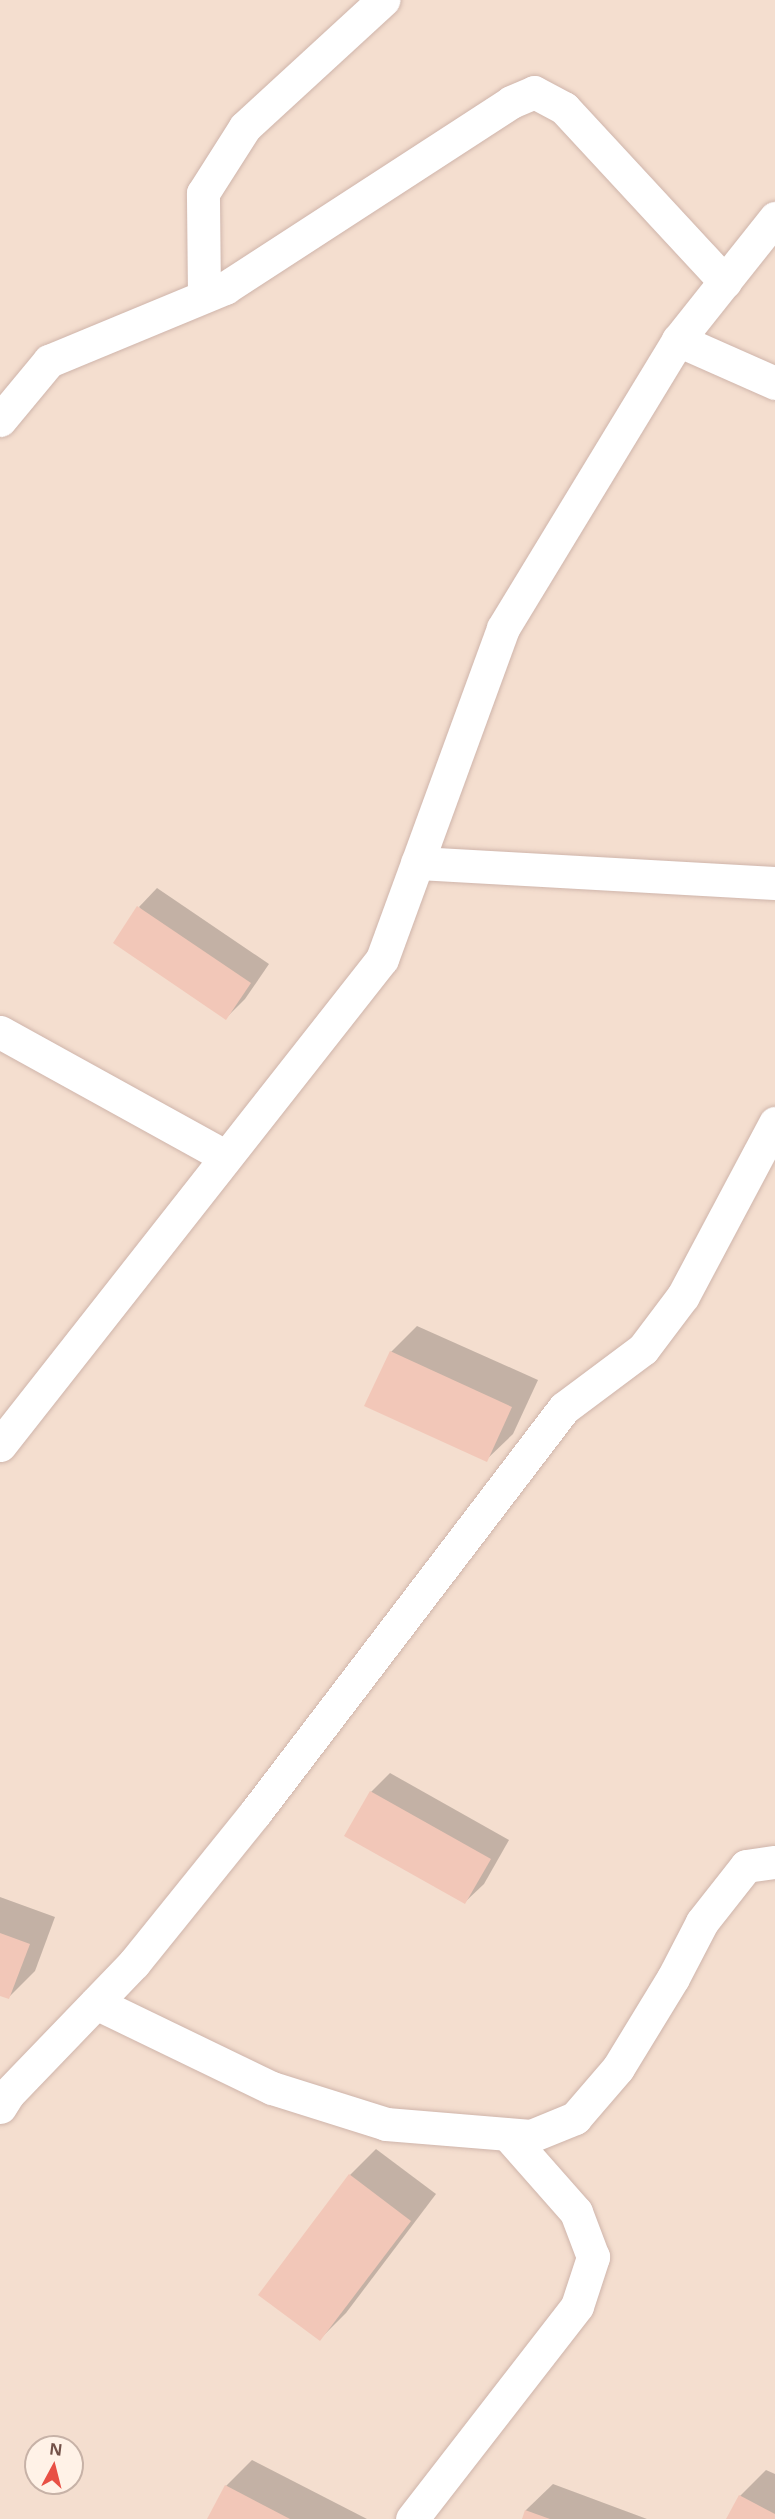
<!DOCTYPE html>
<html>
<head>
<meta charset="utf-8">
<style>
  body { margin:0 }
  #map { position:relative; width:775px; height:2519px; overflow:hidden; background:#fcede1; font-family:"Noto Sans",sans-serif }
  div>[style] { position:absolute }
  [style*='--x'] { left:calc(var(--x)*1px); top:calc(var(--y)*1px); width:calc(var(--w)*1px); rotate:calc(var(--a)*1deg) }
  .residential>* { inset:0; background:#f4decf }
  .shadow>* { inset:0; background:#0003 }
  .building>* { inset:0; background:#f2c7b8 }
  .roads { filter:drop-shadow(0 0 2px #cfb5ab) drop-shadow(0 0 2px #cfb5ab) }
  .minor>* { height:33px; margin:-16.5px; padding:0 16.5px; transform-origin:16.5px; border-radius:16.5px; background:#fff }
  span { translate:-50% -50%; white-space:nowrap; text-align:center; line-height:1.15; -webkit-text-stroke:4.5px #fff2e7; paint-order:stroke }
  .north { position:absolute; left:24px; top:2435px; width:60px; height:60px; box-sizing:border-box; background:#fff2e7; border:2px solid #c7b2a7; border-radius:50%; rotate:7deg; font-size:16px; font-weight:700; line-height:24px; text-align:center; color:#735148 }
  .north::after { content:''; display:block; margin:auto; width:21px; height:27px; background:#e85045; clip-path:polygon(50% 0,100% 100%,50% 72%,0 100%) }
</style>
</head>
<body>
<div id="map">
  <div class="residential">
    <i style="clip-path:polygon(evenodd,0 0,775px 0,775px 2519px,0 2519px,0 0,36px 2447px,72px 2447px,72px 2483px,36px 2483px,36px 2447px)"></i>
  </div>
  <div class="shadow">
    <i style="clip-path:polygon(157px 888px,269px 964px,245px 999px,226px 1018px,139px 907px)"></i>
    <i style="clip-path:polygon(417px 1326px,538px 1380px,513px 1434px,486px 1460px,391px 1352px)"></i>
    <i style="clip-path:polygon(390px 1773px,509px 1840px,484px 1884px,465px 1902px,371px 1792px)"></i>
    <i style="clip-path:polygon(0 1897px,55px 1917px,35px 1971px,8px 1998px,0 1994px)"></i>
    <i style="clip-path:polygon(376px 2149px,436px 2194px,346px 2313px,320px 2339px,350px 2175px)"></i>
    <i style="clip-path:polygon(252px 2460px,367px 2519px,209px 2519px,226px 2486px)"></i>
    <i style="clip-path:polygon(766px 2470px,775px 2474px,775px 2519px,728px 2519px,740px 2496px)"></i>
    <i style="clip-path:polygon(553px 2484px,647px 2519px,523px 2519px,526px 2510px)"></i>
  </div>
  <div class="building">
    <i style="clip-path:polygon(137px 906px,251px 983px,226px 1020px,113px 943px)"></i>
    <i style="clip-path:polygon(390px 1351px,512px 1407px,487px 1462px,364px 1406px)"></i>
    <i style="clip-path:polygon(370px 1791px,491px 1859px,465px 1904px,344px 1836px)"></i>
    <i style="clip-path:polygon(0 1933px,30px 1944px,9px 1999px,0 1996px)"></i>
    <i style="clip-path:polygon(349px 2174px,411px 2221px,320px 2341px,258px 2295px)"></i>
    <i style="clip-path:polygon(225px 2485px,290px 2519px,207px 2519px)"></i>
    <i style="clip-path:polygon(739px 2495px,775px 2514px,775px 2519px,726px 2519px)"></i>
    <i style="clip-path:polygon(525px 2510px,550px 2519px,522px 2519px)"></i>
  </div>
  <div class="roads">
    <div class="minor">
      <i style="--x:204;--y:296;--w:103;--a:-90.6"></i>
      <i style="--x:203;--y:193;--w:78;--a:-57.5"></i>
      <i style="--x:245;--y:127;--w:188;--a:-42.6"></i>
      <i style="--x:678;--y:340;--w:106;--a:23.9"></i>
      <i style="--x:0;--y:420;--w:77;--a:-50.3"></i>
      <i style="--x:49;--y:361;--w:191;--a:-22.5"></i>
      <i style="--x:225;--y:288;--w:341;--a:-33"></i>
      <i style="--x:511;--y:102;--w:25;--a:-23"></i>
      <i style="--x:534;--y:92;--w:34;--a:28"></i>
      <i style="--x:564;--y:108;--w:237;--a:47.2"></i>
      <i style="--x:417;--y:863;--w:359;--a:3.2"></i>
      <i style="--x:0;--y:1032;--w:258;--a:28.9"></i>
      <i style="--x:0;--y:1445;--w:618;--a:-51.83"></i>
      <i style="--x:382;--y:959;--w:352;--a:-69.9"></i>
      <i style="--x:503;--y:628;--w:337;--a:-58.7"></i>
      <i style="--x:678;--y:340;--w:156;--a:-51.5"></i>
      <i style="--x:96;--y:2003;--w:195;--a:25.8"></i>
      <i style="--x:272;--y:2088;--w:120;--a:17.5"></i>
      <i style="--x:386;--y:2124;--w:145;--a:4.7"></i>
      <i style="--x:531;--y:2136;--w:48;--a:-22.2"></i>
      <i style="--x:575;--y:2118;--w:66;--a:-49.3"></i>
      <i style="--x:618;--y:2068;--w:105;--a:-58.6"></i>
      <i style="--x:673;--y:1978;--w:63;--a:-62.6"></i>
      <i style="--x:702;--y:1922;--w:71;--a:-51.8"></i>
      <i style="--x:746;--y:1866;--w:29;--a:-8"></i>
      <i style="--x:0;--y:2107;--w:15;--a:-58"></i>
      <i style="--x:8;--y:2094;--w:182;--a:-46.1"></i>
      <i style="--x:134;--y:1963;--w:193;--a:-51.1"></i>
      <i style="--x:255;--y:1813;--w:509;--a:-52.66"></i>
      <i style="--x:564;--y:1408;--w:99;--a:-36.8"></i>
      <i style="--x:643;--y:1349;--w:66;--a:-53"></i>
      <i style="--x:683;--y:1296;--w:196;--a:-62"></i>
      <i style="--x:412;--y:2519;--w:269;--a:-52.2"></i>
      <i style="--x:577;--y:2306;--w:52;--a:-71.9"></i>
      <i style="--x:593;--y:2257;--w:48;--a:-110.7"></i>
      <i style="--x:576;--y:2212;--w:103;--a:-131.4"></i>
    </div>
  </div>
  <div class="north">N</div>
</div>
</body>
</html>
